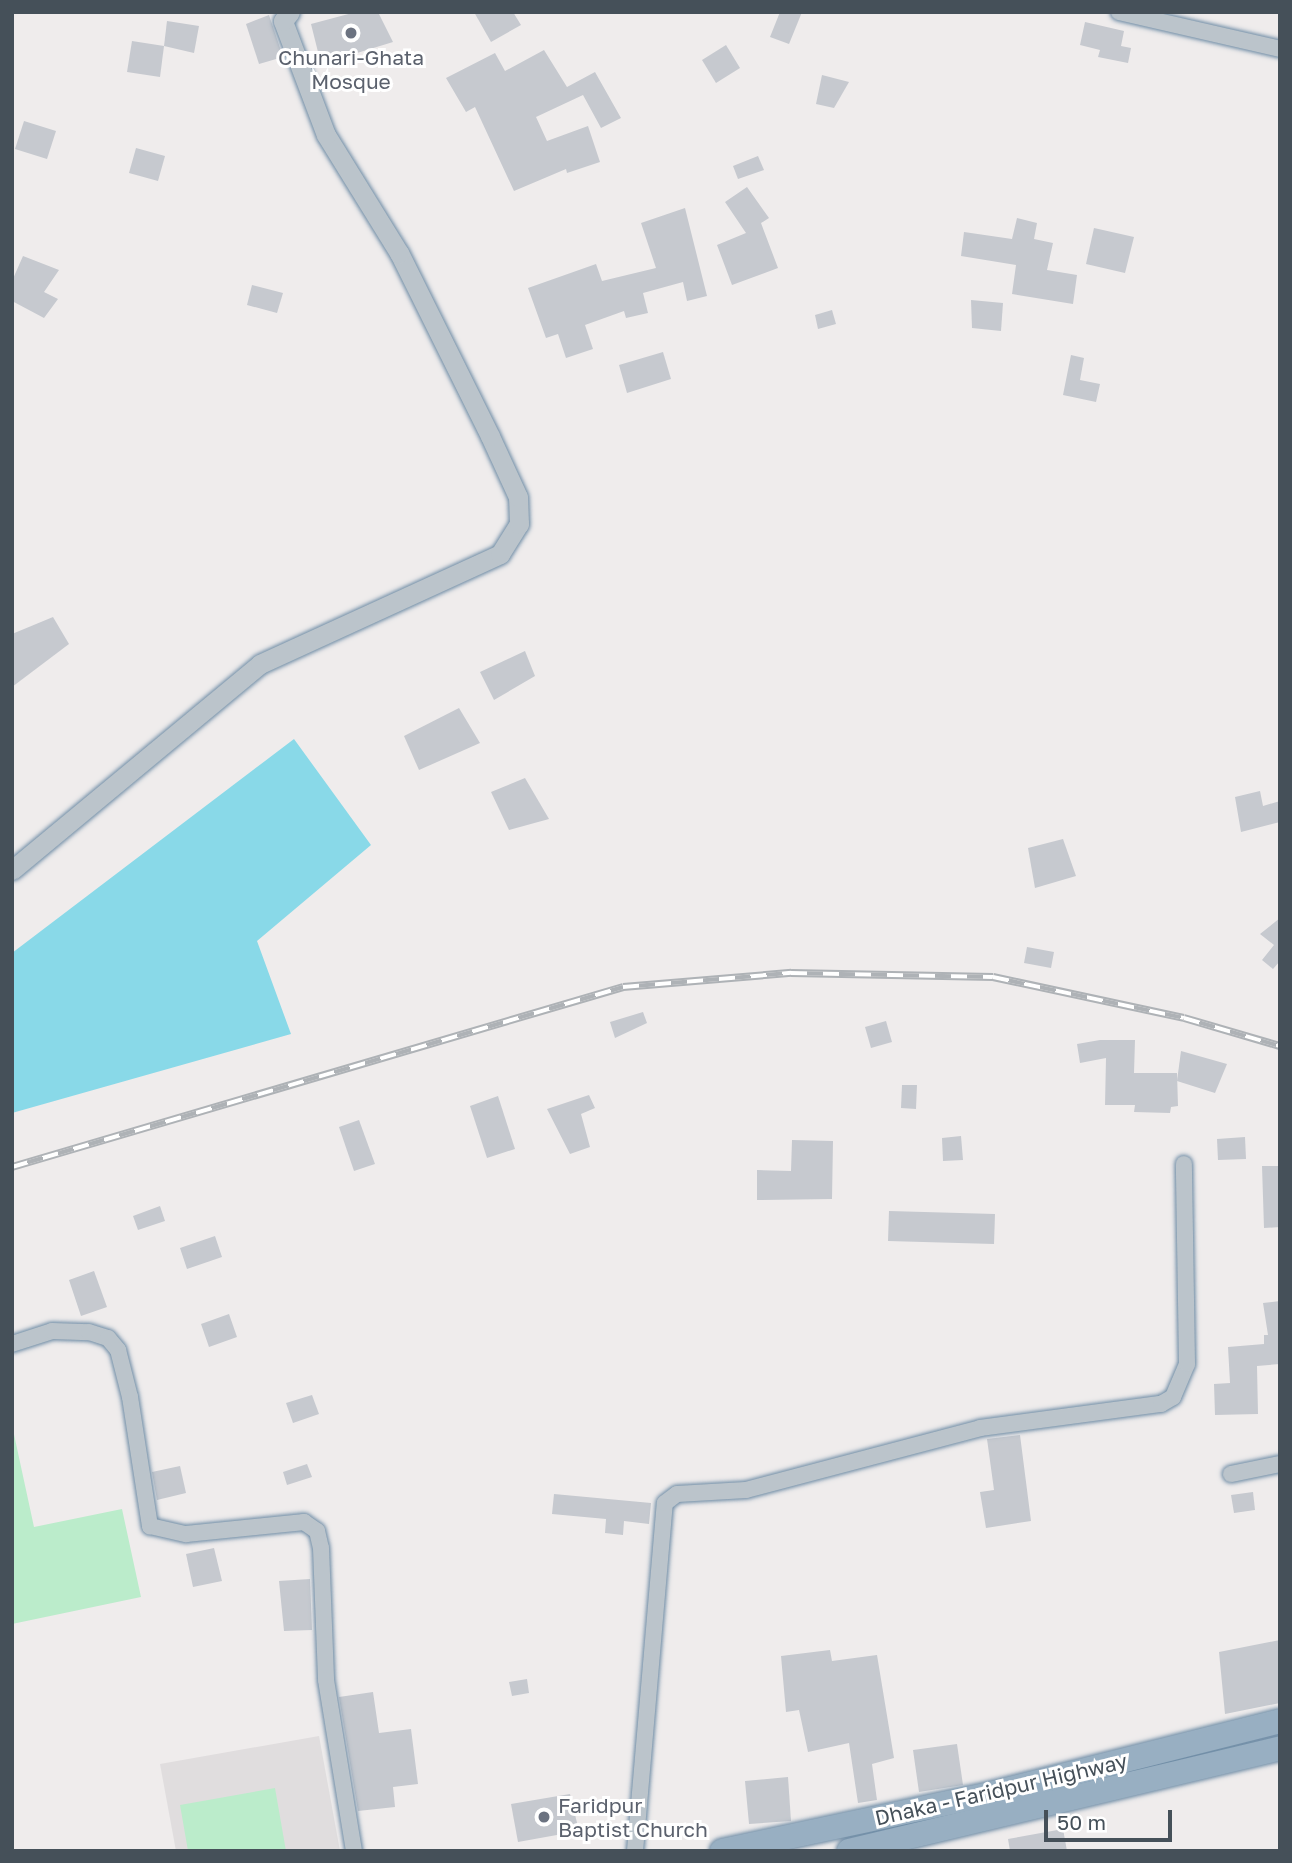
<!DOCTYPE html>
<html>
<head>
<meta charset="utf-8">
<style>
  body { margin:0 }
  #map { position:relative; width:1292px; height:1863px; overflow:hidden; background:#efecec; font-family:"Golos Text",sans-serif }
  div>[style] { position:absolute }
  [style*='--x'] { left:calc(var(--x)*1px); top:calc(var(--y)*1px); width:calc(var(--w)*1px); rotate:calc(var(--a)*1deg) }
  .education>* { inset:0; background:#e0ddde }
  .green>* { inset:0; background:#bbeccb }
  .water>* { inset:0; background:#89d9e8 }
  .building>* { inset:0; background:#c6c9cf }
  .roads { filter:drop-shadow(0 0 2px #708da6) drop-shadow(0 0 2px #708da6) }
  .minor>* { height:16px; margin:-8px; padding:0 8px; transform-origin:8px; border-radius:8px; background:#bbc4cb }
  .tertiary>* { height:19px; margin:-9.5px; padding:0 9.5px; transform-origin:9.5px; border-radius:9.5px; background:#bbc4cb }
  .trunk>* { height:24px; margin:-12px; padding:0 12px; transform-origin:12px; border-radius:12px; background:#98afc2 }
  .rail>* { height:8px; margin-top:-4px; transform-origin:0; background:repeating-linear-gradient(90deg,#fff 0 16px,#aeb2b6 0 32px); box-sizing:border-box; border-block:2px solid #aeb2b6 }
  .dots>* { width:19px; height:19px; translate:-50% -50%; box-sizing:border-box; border:4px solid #fff; border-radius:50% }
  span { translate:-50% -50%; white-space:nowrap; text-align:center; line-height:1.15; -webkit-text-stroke:6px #fff; paint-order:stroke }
  .worship-label { font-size:21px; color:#5b616d }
  .left { translate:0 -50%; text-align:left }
  .street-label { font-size:21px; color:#455059 }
  .frame { position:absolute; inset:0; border:14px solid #455059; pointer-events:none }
  .scale { position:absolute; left:1044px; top:1810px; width:128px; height:32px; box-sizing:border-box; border:4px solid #455059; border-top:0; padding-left:9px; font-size:21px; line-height:24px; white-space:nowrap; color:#455059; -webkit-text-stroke:5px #fff; paint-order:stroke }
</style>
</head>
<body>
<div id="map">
  <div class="education">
    <i style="clip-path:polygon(319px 1736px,340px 1851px,176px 1851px,160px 1764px)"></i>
  </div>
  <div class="green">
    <i style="clip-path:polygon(12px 1425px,34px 1527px,122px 1509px,141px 1597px,12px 1624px)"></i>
    <i style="clip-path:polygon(275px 1788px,286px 1851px,188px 1851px,180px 1805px)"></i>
  </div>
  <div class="water">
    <i style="clip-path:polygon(294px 739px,371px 845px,257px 941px,291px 1034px,12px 1113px,12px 953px)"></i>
  </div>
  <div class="building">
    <i style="clip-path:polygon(356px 12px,378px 12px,393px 42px,321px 64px,311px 24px)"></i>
    <i style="clip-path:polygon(474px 12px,513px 12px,521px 25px,491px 42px)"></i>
    <i style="clip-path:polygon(780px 12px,802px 12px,789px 44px,770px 37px)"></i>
    <i style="clip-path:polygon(269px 15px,283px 57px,259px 64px,246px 24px)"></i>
    <i style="clip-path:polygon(167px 21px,199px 26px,194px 53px,164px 46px)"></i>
    <i style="clip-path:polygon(1085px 22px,1124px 31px,1121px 46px,1131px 48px,1128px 63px,1098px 57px,1100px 50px,1080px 45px)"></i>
    <i style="clip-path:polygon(132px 41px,164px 46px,160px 77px,127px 72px)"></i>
    <i style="clip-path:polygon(726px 45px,740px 68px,716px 83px,702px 60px)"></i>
    <i style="clip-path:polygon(544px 50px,567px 87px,595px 72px,621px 118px,601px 128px,583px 95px,536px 117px,547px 141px,588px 126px,600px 162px,567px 173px,566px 169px,514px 191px,475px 107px,466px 112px,446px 78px,495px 53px,505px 71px)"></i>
    <i style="clip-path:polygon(822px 75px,849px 82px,834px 108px,816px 104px)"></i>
    <i style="clip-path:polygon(24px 121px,56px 131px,47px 159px,15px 149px)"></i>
    <i style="clip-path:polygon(136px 148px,165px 156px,158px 181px,129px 173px)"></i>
    <i style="clip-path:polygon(758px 156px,764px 170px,738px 179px,733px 166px)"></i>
    <i style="clip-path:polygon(747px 187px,769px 218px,761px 223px,778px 268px,732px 285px,717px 245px,746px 233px,725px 202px)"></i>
    <i style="clip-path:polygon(685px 208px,707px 296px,687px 301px,683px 282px,643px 293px,648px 313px,626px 318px,624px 311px,585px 325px,593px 349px,566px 358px,558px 334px,546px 338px,528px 288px,596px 264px,602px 281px,656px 268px,641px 223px)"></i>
    <i style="clip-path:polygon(1017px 218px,1037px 223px,1034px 239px,1053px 243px,1047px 270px,1077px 275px,1073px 304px,1012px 294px,1016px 265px,961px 256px,964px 232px,1012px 239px)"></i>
    <i style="clip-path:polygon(1094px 228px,1134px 237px,1125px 273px,1086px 264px)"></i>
    <i style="clip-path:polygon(23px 256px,59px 270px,44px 292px,58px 299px,44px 318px,12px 301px,12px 281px)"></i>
    <i style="clip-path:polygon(252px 285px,283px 293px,277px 313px,247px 305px)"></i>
    <i style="clip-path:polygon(971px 300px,1003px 303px,1001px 331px,972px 328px)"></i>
    <i style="clip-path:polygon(832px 310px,836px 324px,818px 329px,815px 315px)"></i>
    <i style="clip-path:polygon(663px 352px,671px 379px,627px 393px,619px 365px)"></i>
    <i style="clip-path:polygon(1071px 355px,1084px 358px,1080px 380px,1100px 384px,1096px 402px,1063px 395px)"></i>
    <i style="clip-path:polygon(53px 617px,69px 644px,12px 687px,12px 634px)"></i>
    <i style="clip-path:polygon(525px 651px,535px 676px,494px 700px,480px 672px)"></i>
    <i style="clip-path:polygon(459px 708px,480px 743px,419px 770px,404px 736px)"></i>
    <i style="clip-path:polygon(525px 778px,549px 819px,509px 830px,491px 792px)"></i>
    <i style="clip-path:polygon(1260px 791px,1263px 806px,1280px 801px,1280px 822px,1241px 832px,1235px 797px)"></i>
    <i style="clip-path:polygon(1063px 839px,1076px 876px,1035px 888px,1028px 848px)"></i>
    <i style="clip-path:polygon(1280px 918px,1280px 961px,1273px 969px,1262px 960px,1274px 945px,1260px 934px)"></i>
    <i style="clip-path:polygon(1027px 947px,1054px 952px,1051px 968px,1024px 963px)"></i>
    <i style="clip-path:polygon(643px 1012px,647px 1023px,615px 1038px,610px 1022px)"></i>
    <i style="clip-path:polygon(886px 1021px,892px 1042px,871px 1048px,865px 1027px)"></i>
    <i style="clip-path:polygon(1100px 1040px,1135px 1040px,1134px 1073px,1177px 1073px,1178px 1106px,1171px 1107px,1170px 1113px,1134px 1112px,1135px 1105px,1105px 1105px,1106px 1058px,1080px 1063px,1077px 1044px)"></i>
    <i style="clip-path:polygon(1181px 1051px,1227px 1064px,1215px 1093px,1177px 1081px)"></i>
    <i style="clip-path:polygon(902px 1085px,917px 1085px,916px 1109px,901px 1108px)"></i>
    <i style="clip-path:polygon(589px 1095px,595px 1108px,581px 1114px,590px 1147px,570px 1154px,547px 1109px)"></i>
    <i style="clip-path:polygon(498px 1096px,515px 1149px,487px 1158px,470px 1106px)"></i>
    <i style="clip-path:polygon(359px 1120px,375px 1164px,354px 1171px,339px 1127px)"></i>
    <i style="clip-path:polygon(961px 1136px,963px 1160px,943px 1161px,942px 1138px)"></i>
    <i style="clip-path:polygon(1245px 1137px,1246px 1159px,1218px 1160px,1217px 1139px)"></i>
    <i style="clip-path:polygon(792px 1140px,833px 1141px,832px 1199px,757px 1200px,757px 1170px,791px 1171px)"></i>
    <i style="clip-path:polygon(1262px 1166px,1278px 1166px,1280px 1227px,1264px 1228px)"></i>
    <i style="clip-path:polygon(160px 1206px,165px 1221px,138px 1230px,133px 1216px)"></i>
    <i style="clip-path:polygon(889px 1211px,995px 1214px,994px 1244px,888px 1241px)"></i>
    <i style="clip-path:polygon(215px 1236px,222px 1257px,187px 1269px,180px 1248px)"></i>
    <i style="clip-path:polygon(94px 1271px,107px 1307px,81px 1316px,69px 1280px)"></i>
    <i style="clip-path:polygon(1280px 1301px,1280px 1364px,1257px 1366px,1258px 1414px,1215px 1415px,1214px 1384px,1230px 1383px,1228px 1347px,1264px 1344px,1264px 1335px,1268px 1335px,1263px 1303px)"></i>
    <i style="clip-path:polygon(229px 1314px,237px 1337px,209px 1347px,201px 1324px)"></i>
    <i style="clip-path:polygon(312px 1395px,319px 1414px,293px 1423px,286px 1403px)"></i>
    <i style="clip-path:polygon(1020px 1435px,1031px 1521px,986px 1528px,980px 1492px,994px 1490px,987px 1439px)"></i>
    <i style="clip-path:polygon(307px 1464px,312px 1477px,287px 1485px,283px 1472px)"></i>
    <i style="clip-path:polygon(180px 1466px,186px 1493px,157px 1500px,152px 1472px)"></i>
    <i style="clip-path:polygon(1253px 1492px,1255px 1510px,1234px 1513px,1231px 1495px)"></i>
    <i style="clip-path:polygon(554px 1494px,651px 1503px,649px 1524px,624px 1521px,623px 1535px,605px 1533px,606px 1519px,552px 1514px)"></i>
    <i style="clip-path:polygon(214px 1548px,222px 1581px,193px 1587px,186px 1554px)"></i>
    <i style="clip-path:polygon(310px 1579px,312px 1630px,284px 1631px,279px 1581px)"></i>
    <i style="clip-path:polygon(1280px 1640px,1280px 1703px,1225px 1714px,1219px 1652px)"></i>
    <i style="clip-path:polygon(830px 1650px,832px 1661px,877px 1655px,894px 1758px,872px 1764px,877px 1800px,858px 1803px,849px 1743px,808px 1752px,799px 1710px,786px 1712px,781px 1656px)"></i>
    <i style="clip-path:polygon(527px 1679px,529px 1693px,512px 1696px,509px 1682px)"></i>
    <i style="clip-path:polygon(373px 1692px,379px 1733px,411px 1729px,418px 1784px,393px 1787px,395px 1807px,358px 1811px,339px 1697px)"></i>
    <i style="clip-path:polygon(957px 1744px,963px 1785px,919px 1792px,913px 1750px)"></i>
    <i style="clip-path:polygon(788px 1777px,791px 1821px,749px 1824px,745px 1781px)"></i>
    <i style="clip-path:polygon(570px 1794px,579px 1831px,518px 1842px,511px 1804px)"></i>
    <i style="clip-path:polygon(1063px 1829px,1067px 1851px,1010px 1851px,1008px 1839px)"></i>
  </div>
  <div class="roads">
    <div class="minor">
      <i style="--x:1119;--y:12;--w:165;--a:12.9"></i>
      <i style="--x:12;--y:1344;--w:42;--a:-18"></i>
      <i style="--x:52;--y:1331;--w:37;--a:2"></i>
      <i style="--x:89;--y:1332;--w:20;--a:18"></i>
      <i style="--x:108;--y:1338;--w:16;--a:50"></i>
      <i style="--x:118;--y:1350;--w:49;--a:75.7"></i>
      <i style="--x:130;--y:1397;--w:131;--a:81.2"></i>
      <i style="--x:150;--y:1526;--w:37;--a:13"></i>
      <i style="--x:186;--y:1534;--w:119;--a:-5.8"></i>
      <i style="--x:304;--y:1522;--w:16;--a:35"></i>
      <i style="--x:317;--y:1531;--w:17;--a:77"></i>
      <i style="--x:321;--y:1548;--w:132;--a:87.8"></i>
      <i style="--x:326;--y:1680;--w:173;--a:80.7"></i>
      <i style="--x:1231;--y:1474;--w:50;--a:-11.5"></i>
      <i style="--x:635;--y:1851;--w:349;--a:-85.1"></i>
      <i style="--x:665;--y:1503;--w:15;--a:-37"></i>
      <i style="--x:677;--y:1494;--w:69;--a:-3.3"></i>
      <i style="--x:746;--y:1490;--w:242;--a:-14.8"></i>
      <i style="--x:980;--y:1428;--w:183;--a:-7.6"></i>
      <i style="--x:1161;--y:1404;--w:14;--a:-30"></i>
      <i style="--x:1173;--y:1397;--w:36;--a:-67"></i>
      <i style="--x:1187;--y:1364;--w:200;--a:-90.9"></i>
    </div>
    <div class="tertiary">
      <i style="--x:12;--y:870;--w:322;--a:-39.7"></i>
      <i style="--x:260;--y:664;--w:264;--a:-24.6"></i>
      <i style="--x:500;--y:554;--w:36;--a:-58"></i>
      <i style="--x:519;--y:524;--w:27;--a:-92"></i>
      <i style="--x:518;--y:497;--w:67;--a:-114.7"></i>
      <i style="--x:490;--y:436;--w:204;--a:-116.4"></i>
      <i style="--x:399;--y:253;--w:139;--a:-121.7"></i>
      <i style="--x:326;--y:135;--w:122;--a:-110.7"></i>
      <i style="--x:283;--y:21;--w:11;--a:-52"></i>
    </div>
    <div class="trunk">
      <i style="--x:722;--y:1851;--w:274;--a:-12"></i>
      <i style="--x:990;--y:1794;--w:299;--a:-14.1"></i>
      <i style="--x:849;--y:1851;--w:443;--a:-13.4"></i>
    </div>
  </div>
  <div class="rail">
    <i style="--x:12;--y:1167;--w:637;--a:-16.41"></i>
    <i style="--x:623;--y:987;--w:169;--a:-4.8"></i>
    <i style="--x:791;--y:973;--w:202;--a:1.1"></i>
    <i style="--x:993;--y:977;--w:195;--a:12.1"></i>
    <i style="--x:1184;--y:1018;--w:100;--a:16.3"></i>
  </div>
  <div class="dots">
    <i style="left:351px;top:33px;background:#6b7280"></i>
    <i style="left:544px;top:1817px;background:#6b7280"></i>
  </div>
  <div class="worship-label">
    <span style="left:351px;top:69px">Chunari-Ghata<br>Mosque</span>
    <span class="left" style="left:558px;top:1817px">Faridpur<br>Baptist Church</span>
  </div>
  <div class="street-label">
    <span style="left:1001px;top:1789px;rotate:-13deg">Dhaka - Faridpur Highway</span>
  </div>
  <div class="frame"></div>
  <div class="scale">50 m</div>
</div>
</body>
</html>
